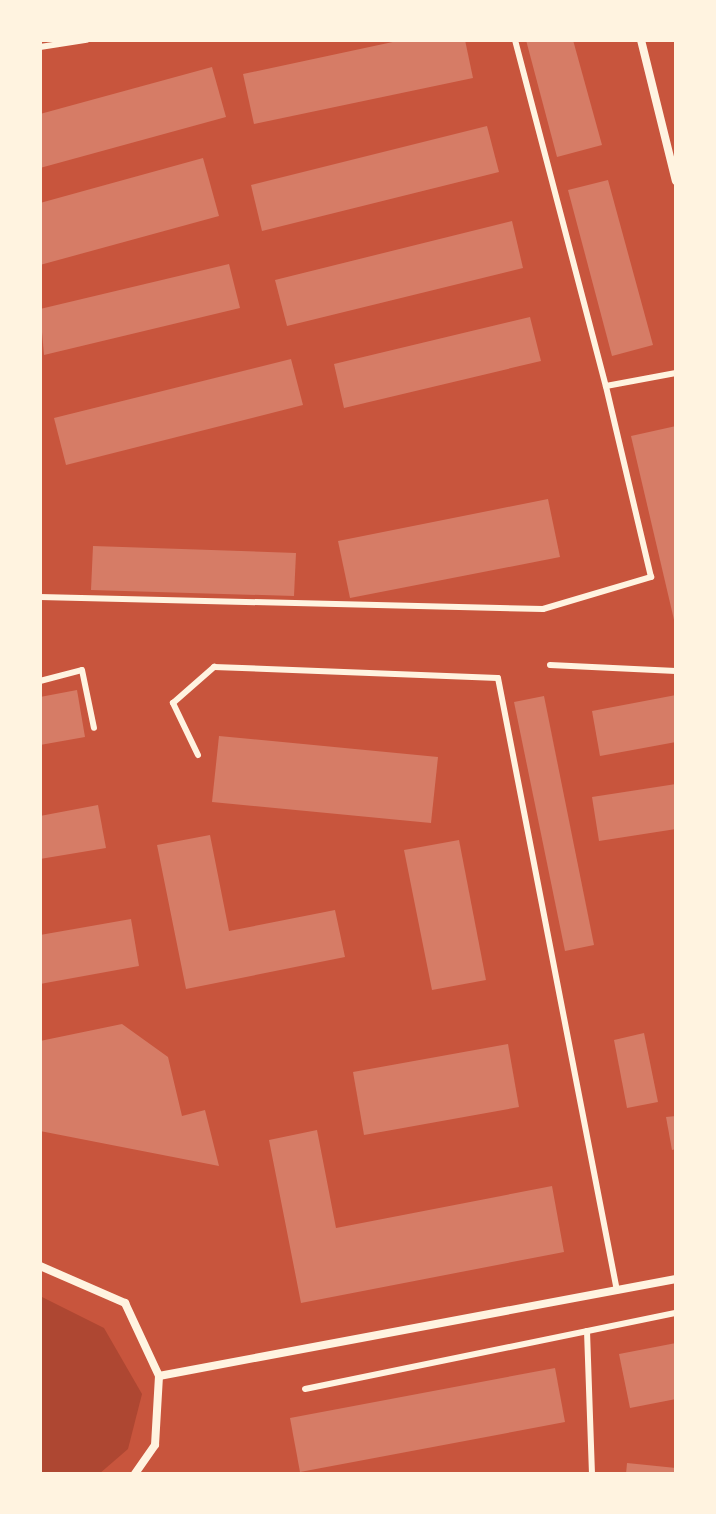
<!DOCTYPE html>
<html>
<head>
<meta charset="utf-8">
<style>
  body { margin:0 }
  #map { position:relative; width:716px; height:1514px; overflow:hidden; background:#c8553d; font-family:Poppins,sans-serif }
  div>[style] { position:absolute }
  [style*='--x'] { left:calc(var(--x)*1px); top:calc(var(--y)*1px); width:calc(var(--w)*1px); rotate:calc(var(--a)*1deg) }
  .green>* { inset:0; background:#ae4732 }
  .building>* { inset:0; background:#d67c66 }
  .service>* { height:6px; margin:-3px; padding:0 3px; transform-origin:3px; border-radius:3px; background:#fff3e0 }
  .minor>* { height:8px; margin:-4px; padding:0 4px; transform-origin:4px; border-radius:4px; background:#fff3e0 }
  span { translate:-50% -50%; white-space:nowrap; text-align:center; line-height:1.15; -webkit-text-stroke:7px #fff3e0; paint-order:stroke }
  .frame { position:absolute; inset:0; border:42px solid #fff3e0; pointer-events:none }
</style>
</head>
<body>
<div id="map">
  <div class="green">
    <i style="clip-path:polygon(40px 1296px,104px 1328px,142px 1394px,128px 1449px,99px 1474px,40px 1474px)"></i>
  </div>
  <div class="building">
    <i style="clip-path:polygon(402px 40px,465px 40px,473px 78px,254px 124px,243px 74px)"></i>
    <i style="clip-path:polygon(526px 40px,573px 40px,602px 145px,557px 157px)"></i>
    <i style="clip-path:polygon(212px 67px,226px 117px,40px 168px,40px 114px)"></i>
    <i style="clip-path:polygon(487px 126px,499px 172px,262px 231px,251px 185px)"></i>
    <i style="clip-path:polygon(203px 158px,219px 216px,40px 265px,40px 203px)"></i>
    <i style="clip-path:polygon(608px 180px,653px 345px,612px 356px,568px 190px)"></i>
    <i style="clip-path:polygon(512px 221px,523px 268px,287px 326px,275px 280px)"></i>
    <i style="clip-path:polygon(229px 264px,240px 308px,44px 355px,40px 309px)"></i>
    <i style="clip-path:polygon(530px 317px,541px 361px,344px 408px,334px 364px)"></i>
    <i style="clip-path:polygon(291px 359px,303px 405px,66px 465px,54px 418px)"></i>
    <i style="clip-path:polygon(676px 426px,676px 624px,675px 624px,631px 436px)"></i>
    <i style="clip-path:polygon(548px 499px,560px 557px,350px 598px,338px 541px)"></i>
    <i style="clip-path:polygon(93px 546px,296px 553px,294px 596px,91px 590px)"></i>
    <i style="clip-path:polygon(77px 690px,85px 737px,40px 745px,40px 697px)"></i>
    <i style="clip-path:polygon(676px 695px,676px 742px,600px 756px,592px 711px)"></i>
    <i style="clip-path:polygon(544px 696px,594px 945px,565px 951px,514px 702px)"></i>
    <i style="clip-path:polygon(219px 736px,438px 757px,431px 823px,212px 802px)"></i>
    <i style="clip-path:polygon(676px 784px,676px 829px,599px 841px,592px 797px)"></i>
    <i style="clip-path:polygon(98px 805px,106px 848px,40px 859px,40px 816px)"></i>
    <i style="clip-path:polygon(210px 835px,229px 931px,335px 910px,345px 957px,186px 989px,157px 845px)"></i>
    <i style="clip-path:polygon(459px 840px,486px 980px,432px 990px,404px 850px)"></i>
    <i style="clip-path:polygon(131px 919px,139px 966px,40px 984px,40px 935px)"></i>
    <i style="clip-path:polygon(122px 1024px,168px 1057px,182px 1116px,205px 1110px,219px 1166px,40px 1131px,40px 1041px)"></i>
    <i style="clip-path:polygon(644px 1033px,658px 1102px,627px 1108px,614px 1040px)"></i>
    <i style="clip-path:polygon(508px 1044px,519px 1107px,364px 1135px,353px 1072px)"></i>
    <i style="clip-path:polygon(676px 1116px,676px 1149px,672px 1150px,666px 1117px)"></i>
    <i style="clip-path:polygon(317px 1130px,336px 1228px,552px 1186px,564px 1252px,301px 1303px,269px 1140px)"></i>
    <i style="clip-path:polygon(676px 1343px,676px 1399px,630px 1408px,619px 1354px)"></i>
    <i style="clip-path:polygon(555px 1368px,565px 1422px,300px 1472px,290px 1418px)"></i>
    <i style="clip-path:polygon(627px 1463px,676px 1468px,676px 1474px,626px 1474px)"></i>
  </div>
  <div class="service">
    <i style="--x:515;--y:40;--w:358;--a:75.3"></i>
    <i style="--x:606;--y:386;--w:71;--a:-10.5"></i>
    <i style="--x:40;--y:47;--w:47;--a:-8.7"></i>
    <i style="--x:40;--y:597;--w:503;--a:1.37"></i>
    <i style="--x:543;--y:609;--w:113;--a:-16.5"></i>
    <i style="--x:651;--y:577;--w:196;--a:-103.3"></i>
    <i style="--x:550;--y:665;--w:126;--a:2.7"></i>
    <i style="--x:40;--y:681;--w:43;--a:-14.7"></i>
    <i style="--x:82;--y:670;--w:59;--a:78.3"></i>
    <i style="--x:198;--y:755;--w:58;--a:-115.7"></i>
    <i style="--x:173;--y:703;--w:55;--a:-41.3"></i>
    <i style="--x:214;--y:667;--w:284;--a:2.2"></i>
    <i style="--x:498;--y:678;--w:624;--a:79.01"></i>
    <i style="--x:587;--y:1331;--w:143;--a:88"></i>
    <i style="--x:305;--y:1389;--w:379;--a:-11.6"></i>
  </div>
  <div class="minor">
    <i style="--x:641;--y:40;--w:145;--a:76.1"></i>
    <i style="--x:40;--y:1266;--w:93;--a:23.5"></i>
    <i style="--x:125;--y:1303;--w:81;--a:65"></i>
    <i style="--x:159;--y:1376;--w:69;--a:93.3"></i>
    <i style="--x:155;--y:1445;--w:35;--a:125"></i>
    <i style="--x:159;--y:1376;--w:526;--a:-10.63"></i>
  </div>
  <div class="frame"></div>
</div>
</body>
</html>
